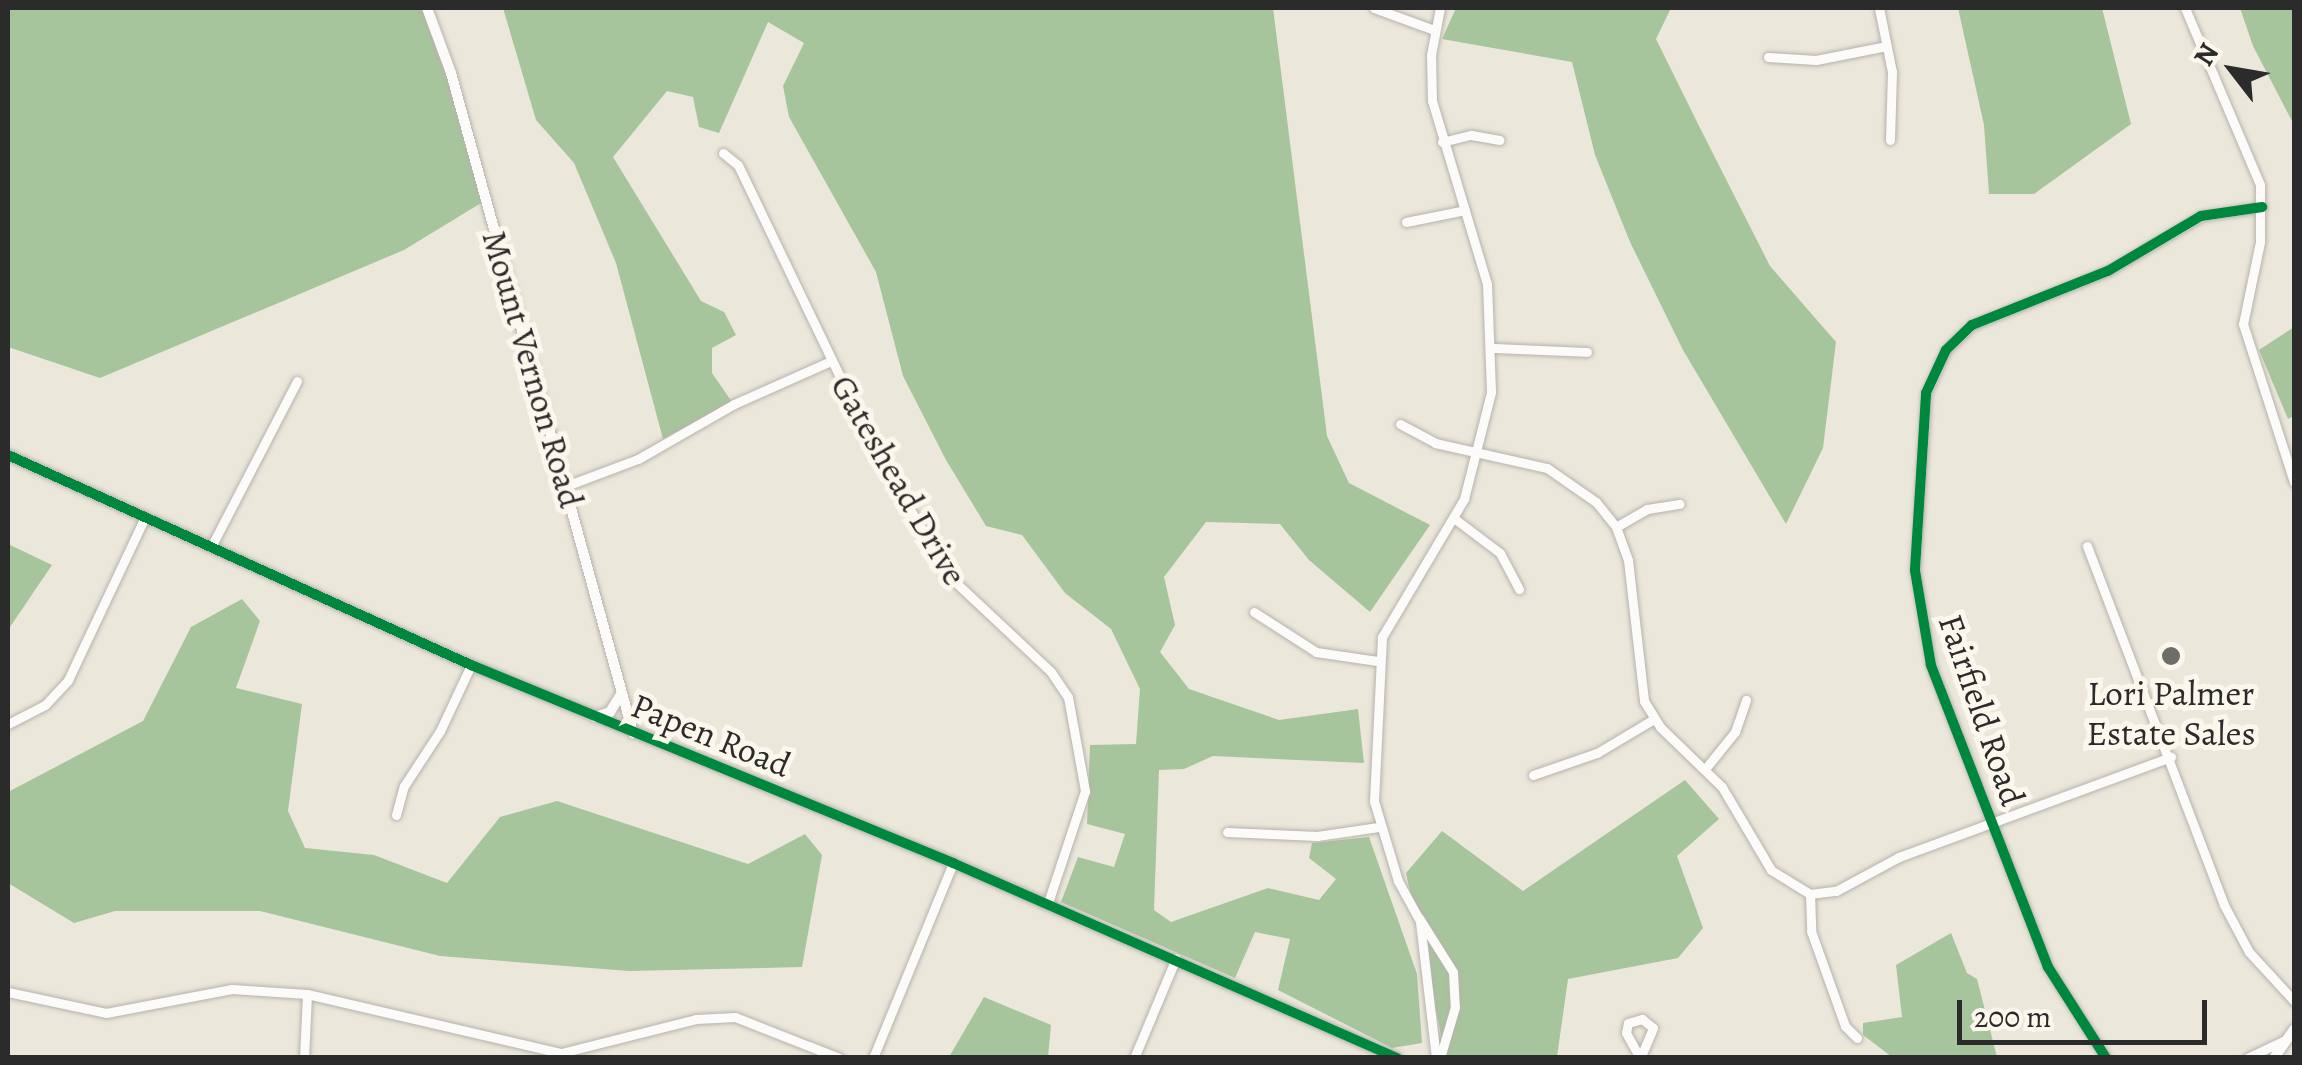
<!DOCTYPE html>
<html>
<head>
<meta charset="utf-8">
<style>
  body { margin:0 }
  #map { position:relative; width:2302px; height:1065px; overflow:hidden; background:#ece7db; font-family:Alegreya,serif }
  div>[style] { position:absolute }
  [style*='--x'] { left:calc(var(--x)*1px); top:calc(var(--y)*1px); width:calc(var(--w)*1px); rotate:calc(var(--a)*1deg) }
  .forest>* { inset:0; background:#a7c59c }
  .roads { filter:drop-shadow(0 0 2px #b6b3ac) drop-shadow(0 0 2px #b6b3ac) }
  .minor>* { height:9px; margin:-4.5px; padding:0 4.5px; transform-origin:4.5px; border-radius:4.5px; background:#fcfbfa }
  .tertiary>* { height:10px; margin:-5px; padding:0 5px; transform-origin:5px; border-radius:5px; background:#fcfbfa }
  .cycleway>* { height:10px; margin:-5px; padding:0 5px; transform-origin:5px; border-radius:5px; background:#00873e }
  .dots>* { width:28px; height:28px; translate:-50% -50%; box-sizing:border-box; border:5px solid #fbf7ec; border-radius:50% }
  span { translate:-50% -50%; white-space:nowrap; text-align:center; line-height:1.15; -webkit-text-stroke:10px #fbf7ec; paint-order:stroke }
  .street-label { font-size:35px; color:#2b2b2b }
  .poi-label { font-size:35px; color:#2b2b2b }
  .frame { position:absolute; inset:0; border:10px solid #2b2b2b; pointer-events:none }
  .north { position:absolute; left:2182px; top:20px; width:100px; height:100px; -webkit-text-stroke:8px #fbf7ec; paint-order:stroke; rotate:301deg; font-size:28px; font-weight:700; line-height:40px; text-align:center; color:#2b2b2b }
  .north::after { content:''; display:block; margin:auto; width:35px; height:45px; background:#2b2b2b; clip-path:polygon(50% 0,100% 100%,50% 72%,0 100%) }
  .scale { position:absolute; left:1957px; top:1000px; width:250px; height:45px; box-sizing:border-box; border:5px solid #2b2b2b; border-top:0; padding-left:12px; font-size:30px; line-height:35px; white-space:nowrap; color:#2b2b2b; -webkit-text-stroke:8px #fbf7ec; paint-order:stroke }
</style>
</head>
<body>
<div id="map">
  <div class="forest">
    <i style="clip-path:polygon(8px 8px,427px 8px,486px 200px,404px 250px,100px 378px,8px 347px)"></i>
    <i style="clip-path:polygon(503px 8px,1273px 8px,1327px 436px,1349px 483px,1430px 525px,1370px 612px,1309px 560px,1280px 524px,1206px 522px,1164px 577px,1175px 625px,1160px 652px,1189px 689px,1279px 720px,1358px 709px,1364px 763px,1213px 756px,1184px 769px,1159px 770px,1154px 910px,1171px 922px,1268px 888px,1319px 900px,1336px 879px,1309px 858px,1312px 843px,1369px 837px,1417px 974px,1422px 1043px,1392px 1048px,1278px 990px,1290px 939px,1255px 932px,1235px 978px,1061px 902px,1078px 857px,1114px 867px,1125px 834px,1087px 824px,1090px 745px,1136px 744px,1140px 689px,1111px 629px,1065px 593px,1022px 535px,986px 526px,946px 460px,903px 376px,876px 272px,789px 117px,783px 86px,804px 43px,768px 22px,719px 133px,699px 127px,693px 97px,667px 91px,613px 157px,701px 301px,724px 312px,736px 335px,712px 348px,712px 373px,732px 402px,663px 439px,616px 263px,574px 163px,536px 120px)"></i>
    <i style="clip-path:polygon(1456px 8px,1671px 8px,1656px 39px,1698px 124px,1770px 266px,1836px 342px,1823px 448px,1786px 524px,1683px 350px,1630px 242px,1595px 155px,1572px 62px,1442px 39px)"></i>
    <i style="clip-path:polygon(1958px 8px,2102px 8px,2131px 124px,2034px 194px,1989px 194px,1984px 125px)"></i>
    <i style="clip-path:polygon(2240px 8px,2294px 8px,2294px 125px,2253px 46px)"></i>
    <i style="clip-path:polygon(2294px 327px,2294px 416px,2288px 419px,2259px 350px)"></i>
    <i style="clip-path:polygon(8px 544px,52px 565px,8px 630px)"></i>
    <i style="clip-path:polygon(242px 599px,260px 621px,236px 688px,302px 704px,288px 811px,305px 848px,374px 855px,447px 883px,500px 817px,557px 801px,748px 864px,805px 834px,822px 855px,802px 967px,629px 971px,440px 956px,260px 911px,115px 911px,74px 923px,8px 883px,8px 792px,143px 721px,191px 627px)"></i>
    <i style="clip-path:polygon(1685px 780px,1719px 819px,1677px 856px,1703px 928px,1678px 958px,1568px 979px,1557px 1057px,1446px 1057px,1406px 873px,1442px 831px,1523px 891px)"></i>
    <i style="clip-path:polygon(1951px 933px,1967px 973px,1977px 979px,1997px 1057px,1892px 1057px,1863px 1035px,1863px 1023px,1902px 1017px,1896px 965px)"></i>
    <i style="clip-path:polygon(984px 997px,1051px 1025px,1048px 1057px,949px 1057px)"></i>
  </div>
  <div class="roads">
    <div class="minor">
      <i style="--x:1374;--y:8;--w:64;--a:20.1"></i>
      <i style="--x:1879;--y:8;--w:65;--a:78.5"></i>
      <i style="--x:1892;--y:72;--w:68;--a:91.7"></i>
      <i style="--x:2185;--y:8;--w:192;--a:67"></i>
      <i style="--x:2260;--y:185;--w:57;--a:90"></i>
      <i style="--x:2260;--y:242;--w:84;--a:101.7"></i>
      <i style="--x:2243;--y:324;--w:166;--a:72.1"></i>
      <i style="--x:1768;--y:57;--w:48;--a:3.6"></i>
      <i style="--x:1816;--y:60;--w:72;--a:-11.2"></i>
      <i style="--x:1442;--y:142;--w:30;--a:-14"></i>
      <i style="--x:1471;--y:135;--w:29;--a:10"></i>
      <i style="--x:723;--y:153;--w:19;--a:39"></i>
      <i style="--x:738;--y:165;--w:321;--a:64.3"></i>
      <i style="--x:877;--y:454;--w:144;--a:59.2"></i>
      <i style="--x:951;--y:578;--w:137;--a:43.2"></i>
      <i style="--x:1051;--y:672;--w:30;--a:56"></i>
      <i style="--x:1068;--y:697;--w:96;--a:79.7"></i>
      <i style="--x:1085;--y:791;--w:118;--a:108.3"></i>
      <i style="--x:1406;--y:222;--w:60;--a:-11.5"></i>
      <i style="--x:1493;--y:348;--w:94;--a:2.4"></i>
      <i style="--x:1400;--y:424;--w:40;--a:28"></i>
      <i style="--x:1435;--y:443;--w:115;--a:12.6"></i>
      <i style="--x:1547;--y:468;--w:60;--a:34.8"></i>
      <i style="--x:1596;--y:502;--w:32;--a:51"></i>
      <i style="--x:1616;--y:527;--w:35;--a:70"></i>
      <i style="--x:1628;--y:560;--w:142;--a:83.5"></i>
      <i style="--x:1644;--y:701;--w:31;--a:58"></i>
      <i style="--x:1660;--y:727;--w:86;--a:44.1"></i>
      <i style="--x:1722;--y:787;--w:96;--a:59.4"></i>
      <i style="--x:1771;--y:870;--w:46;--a:31.6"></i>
      <i style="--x:1810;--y:894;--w:26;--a:-7"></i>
      <i style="--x:1836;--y:891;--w:72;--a:-28.4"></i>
      <i style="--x:1899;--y:857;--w:290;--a:-20.2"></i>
      <i style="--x:566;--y:486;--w:77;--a:-20.6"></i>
      <i style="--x:638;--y:459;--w:111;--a:-29.8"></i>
      <i style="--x:734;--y:404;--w:106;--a:-23.9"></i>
      <i style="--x:1455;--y:519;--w:56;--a:37.1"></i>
      <i style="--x:1500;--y:553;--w:41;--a:62.2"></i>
      <i style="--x:1616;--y:527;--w:36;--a:-30"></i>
      <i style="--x:1647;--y:509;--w:33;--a:-9"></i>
      <i style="--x:2087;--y:546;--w:384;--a:69.1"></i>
      <i style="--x:2224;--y:905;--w:53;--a:62"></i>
      <i style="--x:2249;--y:952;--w:67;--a:47.4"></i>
      <i style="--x:211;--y:547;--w:187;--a:-62.6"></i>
      <i style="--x:1254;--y:612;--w:74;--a:32.8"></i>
      <i style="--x:1316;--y:652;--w:62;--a:8.4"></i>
      <i style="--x:8;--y:724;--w:42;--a:-27.2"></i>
      <i style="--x:45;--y:705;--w:34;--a:-47"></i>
      <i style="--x:68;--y:680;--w:180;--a:-64.7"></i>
      <i style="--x:1705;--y:769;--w:48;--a:-51"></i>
      <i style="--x:1735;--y:732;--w:34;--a:-71"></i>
      <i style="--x:1533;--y:775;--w:68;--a:-19"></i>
      <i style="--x:1597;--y:753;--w:66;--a:-30.8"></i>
      <i style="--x:396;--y:815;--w:30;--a:-75"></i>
      <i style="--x:404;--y:786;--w:66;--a:-56.8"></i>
      <i style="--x:440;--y:731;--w:73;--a:-64.8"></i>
      <i style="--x:1227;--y:832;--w:90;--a:2.5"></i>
      <i style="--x:1317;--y:836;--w:62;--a:-8.4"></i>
      <i style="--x:1810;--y:894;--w:37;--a:88"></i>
      <i style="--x:1811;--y:931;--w:101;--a:70.3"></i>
      <i style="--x:1845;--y:1026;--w:17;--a:45"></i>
      <i style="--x:1419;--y:918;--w:64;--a:57.8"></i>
      <i style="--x:1453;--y:972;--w:35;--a:87"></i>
      <i style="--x:1455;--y:1007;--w:53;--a:106.4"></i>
      <i style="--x:8;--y:992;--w:100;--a:12.1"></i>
      <i style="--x:106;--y:1013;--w:128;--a:-10.8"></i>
      <i style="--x:232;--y:989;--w:75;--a:3.8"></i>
      <i style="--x:307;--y:994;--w:261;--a:13.1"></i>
      <i style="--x:561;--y:1053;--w:139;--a:-14.1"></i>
      <i style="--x:696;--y:1019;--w:39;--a:-3"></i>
      <i style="--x:735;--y:1017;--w:112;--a:21.5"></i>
      <i style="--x:1642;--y:1019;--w:14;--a:39"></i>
      <i style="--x:1653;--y:1028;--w:33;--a:113"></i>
      <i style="--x:1640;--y:1058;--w:29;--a:-119"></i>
      <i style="--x:1626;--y:1033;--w:10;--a:-79"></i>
      <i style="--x:1628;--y:1023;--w:15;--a:-16"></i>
      <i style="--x:304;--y:1058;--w:64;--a:-87.3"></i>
      <i style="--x:873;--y:1058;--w:211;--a:-67.7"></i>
      <i style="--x:1134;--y:1058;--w:108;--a:-67.2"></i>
      <i style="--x:1436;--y:1058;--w:138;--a:-96.7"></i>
      <i style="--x:1420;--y:921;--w:46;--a:-118.8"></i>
      <i style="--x:1398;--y:881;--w:84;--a:-106.7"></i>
      <i style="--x:1374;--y:801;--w:164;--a:-87.2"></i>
      <i style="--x:1382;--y:637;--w:161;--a:-59.3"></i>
      <i style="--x:1464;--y:499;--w:110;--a:-75.8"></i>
      <i style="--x:1491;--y:392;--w:108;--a:-92.1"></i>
      <i style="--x:1487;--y:284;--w:191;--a:-106.7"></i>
      <i style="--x:1432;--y:101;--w:46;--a:-91.2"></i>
      <i style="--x:1431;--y:55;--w:48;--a:-79.2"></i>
      <i style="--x:2106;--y:1058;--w:108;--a:-122.5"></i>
      <i style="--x:2048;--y:967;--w:324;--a:-111.2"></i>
      <i style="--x:1931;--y:665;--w:96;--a:-99.6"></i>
      <i style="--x:1915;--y:570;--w:177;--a:-86.4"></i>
      <i style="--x:1926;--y:393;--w:47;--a:-65.1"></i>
      <i style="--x:1946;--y:350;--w:36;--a:-44"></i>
      <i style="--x:1972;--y:325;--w:146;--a:-21.7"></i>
      <i style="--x:2108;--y:271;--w:108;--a:-30.6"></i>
      <i style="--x:2201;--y:216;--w:62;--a:-8.4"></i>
      <i style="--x:2247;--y:1058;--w:42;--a:-25.3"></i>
    </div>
    <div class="tertiary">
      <i style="--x:427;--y:8;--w:69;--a:69.7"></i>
      <i style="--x:451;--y:73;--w:685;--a:74.58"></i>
      <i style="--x:8;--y:455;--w:508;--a:24.4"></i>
      <i style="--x:471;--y:665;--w:521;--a:22.33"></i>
      <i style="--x:953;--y:863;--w:485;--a:23.7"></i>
      <i style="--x:595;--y:717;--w:16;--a:-18"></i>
      <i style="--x:610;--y:712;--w:22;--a:-58"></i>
      <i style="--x:2274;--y:1058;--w:35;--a:-55"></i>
    </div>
  </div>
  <div class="cycleway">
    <i style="--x:8;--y:455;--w:508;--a:24.4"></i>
    <i style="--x:471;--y:665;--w:521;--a:22.33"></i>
    <i style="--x:953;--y:863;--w:485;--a:23.7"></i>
    <i style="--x:2106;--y:1058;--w:108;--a:-122.5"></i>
    <i style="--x:2048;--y:967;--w:324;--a:-111.2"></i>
    <i style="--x:1931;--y:665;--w:96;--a:-99.6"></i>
    <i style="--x:1915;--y:570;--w:177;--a:-86.4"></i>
    <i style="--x:1926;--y:393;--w:47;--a:-65.1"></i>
    <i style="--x:1946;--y:350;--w:36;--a:-44"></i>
    <i style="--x:1972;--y:325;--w:146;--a:-21.7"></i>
    <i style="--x:2108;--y:271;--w:108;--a:-30.6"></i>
    <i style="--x:2201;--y:216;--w:62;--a:-8.4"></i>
  </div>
  <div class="dots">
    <i style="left:2171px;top:656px;background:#6f6d69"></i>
  </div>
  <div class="street-label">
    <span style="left:533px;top:369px;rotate:74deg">Mount Vernon Road</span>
    <span style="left:899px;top:480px;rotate:60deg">Gateshead Drive</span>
    <span style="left:1982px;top:710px;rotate:71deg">Fairfield Road</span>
    <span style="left:711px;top:735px;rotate:22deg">Papen Road</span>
  </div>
  <div class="poi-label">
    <span style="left:2171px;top:713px">Lori Palmer<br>Estate Sales</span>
  </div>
  <div class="frame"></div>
  <div class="north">N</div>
  <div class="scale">200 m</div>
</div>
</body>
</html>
